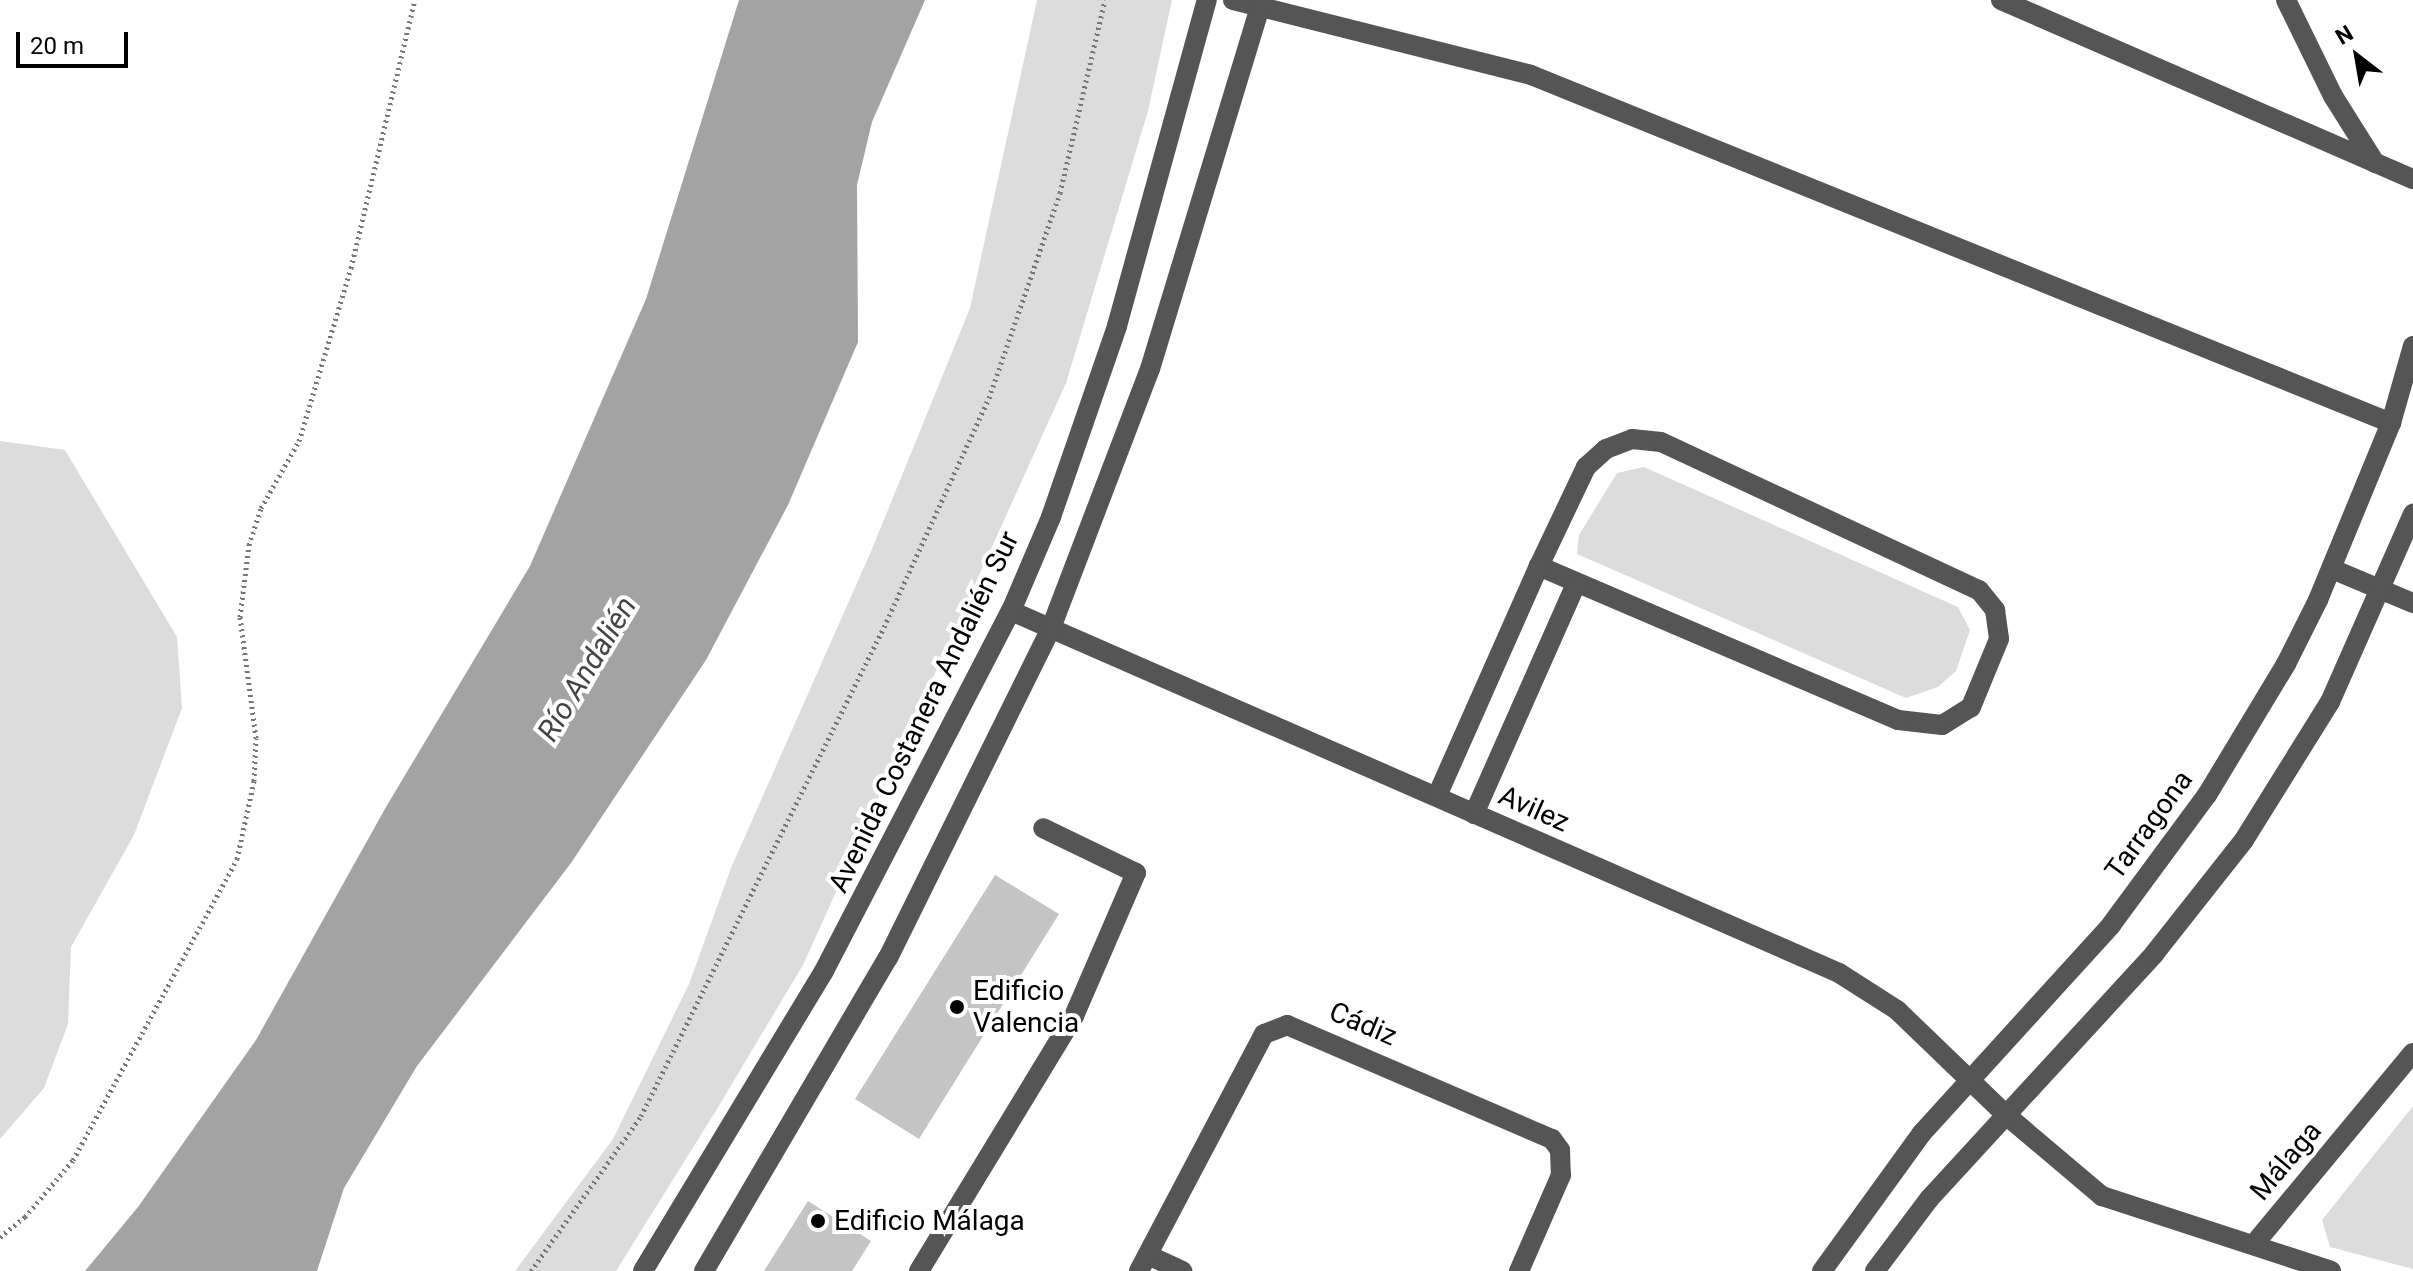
<!DOCTYPE html>
<html>
<head>
<meta charset="utf-8">
<style>
  body { margin:0 }
  #map { position:relative; width:2413px; height:1271px; overflow:hidden; background:#fff; font-family:Roboto,sans-serif }
  div>[style] { position:absolute }
  [style*='--x'] { left:calc(var(--x)*1px); top:calc(var(--y)*1px); width:calc(var(--w)*1px); rotate:calc(var(--a)*1deg) }
  .green>* { inset:0; background:#dcdcdc }
  .water>* { inset:0; background:#a3a3a3 }
  .building>* { inset:0; background:#c4c4c4 }
  .path>* { height:5px; margin-top:-2.5px; transform-origin:0; background:repeating-linear-gradient(90deg,#777 0 2px,transparent 0 6px) }
  .minor>* { height:20px; margin:-10px; padding:0 10px; transform-origin:10px; border-radius:10px; background:#555 }
  .dots>* { width:22px; height:22px; translate:-50% -50%; box-sizing:border-box; border:4px solid #fff; border-radius:50% }
  span { translate:-50% -50%; white-space:nowrap; text-align:center; line-height:1.15; -webkit-text-stroke:8px #fff; paint-order:stroke }
  .street-label { font-size:28px; color:#000 }
  .poi-label { font-size:28px; color:#000 }
  .left { translate:0 -50%; text-align:left }
  .water-label { font-size:30px; color:#444; font-style:italic }
  .north { position:absolute; left:2317px; top:16px; width:80px; height:80px; -webkit-text-stroke:6px #fff; paint-order:stroke; rotate:329deg; font-size:22px; font-weight:700; line-height:32px; text-align:center; color:#000 }
  .north::after { content:''; display:block; margin:auto; width:28px; height:36px; background:#000; clip-path:polygon(50% 0,100% 100%,50% 72%,0 100%) }
  .scale { position:absolute; left:16px; top:32px; width:112px; height:36px; box-sizing:border-box; border:4px solid #000; border-top:0; padding-left:10px; font-size:24px; line-height:28px; white-space:nowrap; color:#000; -webkit-text-stroke:6px #fff; paint-order:stroke }
</style>
</head>
<body>
<div id="map">
  <div class="green">
    <i style="clip-path:polygon(1037px 0,1172px 0,1148px 111px,1066px 383px,803px 965px,717px 1109px,616px 1271px,515px 1271px,613px 1139px,689px 984px,731px 868px,872px 549px,970px 308px)"></i>
    <i style="clip-path:polygon(0 441px,65px 450px,177px 637px,182px 708px,134px 835px,71px 947px,68px 1024px,44px 1088px,0 1139px)"></i>
    <i style="clip-path:polygon(1644px 467px,1958px 607px,1970px 630px,1956px 671px,1938px 687px,1906px 698px,1577px 554px,1579px 535px,1617px 473px)"></i>
    <i style="clip-path:polygon(2413px 1106px,2413px 1269px,2330px 1247px,2322px 1220px)"></i>
  </div>
  <div class="water">
    <i style="clip-path:polygon(739px 0,925px 0,872px 122px,857px 185px,858px 342px,788px 505px,706px 660px,571px 863px,417px 1066px,344px 1188px,317px 1271px,85px 1271px,138px 1207px,256px 1040px,386px 807px,530px 566px,646px 299px)"></i>
  </div>
  <div class="building">
    <i style="clip-path:polygon(995px 875px,1059px 914px,919px 1139px,855px 1099px)"></i>
    <i style="clip-path:polygon(808px 1201px,871px 1241px,852px 1271px,764px 1271px)"></i>
  </div>
  <div class="path">
    <i style="--x:0;--y:1237;--w:32;--a:-39"></i>
    <i style="--x:25;--y:1217;--w:75;--a:-49.9"></i>
    <i style="--x:73;--y:1160;--w:343;--a:-61.4"></i>
    <i style="--x:237;--y:859;--w:80;--a:-77.7"></i>
    <i style="--x:254;--y:781;--w:43;--a:-87.3"></i>
    <i style="--x:256;--y:738;--w:122;--a:-97.5"></i>
    <i style="--x:240;--y:617;--w:73;--a:-82.9"></i>
    <i style="--x:249;--y:545;--w:39;--a:-72"></i>
    <i style="--x:261;--y:508;--w:77;--a:-60.4"></i>
    <i style="--x:299;--y:441;--w:181;--a:-73.3"></i>
    <i style="--x:351;--y:268;--w:276;--a:-76.6"></i>
    <i style="--x:531;--y:1271;--w:190;--a:-54.6"></i>
    <i style="--x:641;--y:1116;--w:546;--a:-63.58"></i>
    <i style="--x:884;--y:627;--w:252;--a:-65.4"></i>
    <i style="--x:989;--y:398;--w:217;--a:-70.9"></i>
    <i style="--x:1060;--y:193;--w:198;--a:-76.9"></i>
  </div>
  <div class="minor">
    <i style="--x:1233;--y:0;--w:307;--a:14.1"></i>
    <i style="--x:1531;--y:75;--w:928;--a:22.03"></i>
    <i style="--x:2001;--y:0;--w:449;--a:23.5"></i>
    <i style="--x:2286;--y:0;--w:107;--a:63.9"></i>
    <i style="--x:2333;--y:96;--w:79;--a:57.9"></i>
    <i style="--x:1632;--y:439;--w:29;--a:6"></i>
    <i style="--x:1661;--y:442;--w:351;--a:25"></i>
    <i style="--x:1979;--y:590;--w:26;--a:51"></i>
    <i style="--x:1995;--y:610;--w:29;--a:82"></i>
    <i style="--x:1999;--y:639;--w:74;--a:112.4"></i>
    <i style="--x:1971;--y:707;--w:34;--a:148"></i>
    <i style="--x:1942;--y:725;--w:44;--a:-173.5"></i>
    <i style="--x:1898;--y:720;--w:391;--a:-156.8"></i>
    <i style="--x:1539;--y:566;--w:110;--a:-64.6"></i>
    <i style="--x:1586;--y:467;--w:27;--a:-42"></i>
    <i style="--x:1606;--y:449;--w:28;--a:-21"></i>
    <i style="--x:2332;--y:569;--w:88;--a:22.8"></i>
    <i style="--x:1011;--y:611;--w:904;--a:23.61"></i>
    <i style="--x:1839;--y:973;--w:69;--a:32.5"></i>
    <i style="--x:1897;--y:1010;--w:151;--a:43.9"></i>
    <i style="--x:2006;--y:1115;--w:126;--a:40.2"></i>
    <i style="--x:2102;--y:1196;--w:241;--a:18.1"></i>
    <i style="--x:1437;--y:796;--w:252;--a:-66.1"></i>
    <i style="--x:1474;--y:814;--w:252;--a:-66.1"></i>
    <i style="--x:2255;--y:1243;--w:247;--a:-50.3"></i>
    <i style="--x:1148;--y:1255;--w:38;--a:25"></i>
    <i style="--x:643;--y:1271;--w:350;--a:-58.9"></i>
    <i style="--x:824;--y:971;--w:406;--a:-62.6"></i>
    <i style="--x:1011;--y:611;--w:102;--a:-66.9"></i>
    <i style="--x:1051;--y:517;--w:202;--a:-70.9"></i>
    <i style="--x:1117;--y:326;--w:338;--a:-74.6"></i>
    <i style="--x:704;--y:1271;--w:363;--a:-59.6"></i>
    <i style="--x:888;--y:958;--w:368;--a:-63.7"></i>
    <i style="--x:1051;--y:628;--w:277;--a:-69.1"></i>
    <i style="--x:1150;--y:369;--w:386;--a:-73.1"></i>
    <i style="--x:919;--y:1271;--w:298;--a:-58.7"></i>
    <i style="--x:1074;--y:1016;--w:156;--a:-66.6"></i>
    <i style="--x:1136;--y:873;--w:103;--a:-154.2"></i>
    <i style="--x:1139;--y:1271;--w:268;--a:-62.2"></i>
    <i style="--x:1264;--y:1034;--w:25;--a:-21"></i>
    <i style="--x:1287;--y:1025;--w:288;--a:23.3"></i>
    <i style="--x:1552;--y:1139;--w:14;--a:54"></i>
    <i style="--x:1560;--y:1150;--w:25;--a:88"></i>
    <i style="--x:1561;--y:1175;--w:105;--a:113.6"></i>
    <i style="--x:1822;--y:1271;--w:170;--a:-54.1"></i>
    <i style="--x:1922;--y:1133;--w:281;--a:-47.7"></i>
    <i style="--x:2111;--y:925;--w:162;--a:-53.6"></i>
    <i style="--x:2207;--y:795;--w:153;--a:-58.9"></i>
    <i style="--x:2286;--y:664;--w:72;--a:-63.4"></i>
    <i style="--x:2318;--y:600;--w:191;--a:-67.6"></i>
    <i style="--x:2391;--y:423;--w:80;--a:-74.1"></i>
    <i style="--x:1875;--y:1271;--w:90;--a:-53.1"></i>
    <i style="--x:1929;--y:1199;--w:333;--a:-47.4"></i>
    <i style="--x:2154;--y:954;--w:145;--a:-51.7"></i>
    <i style="--x:2244;--y:840;--w:163;--a:-58.1"></i>
    <i style="--x:2330;--y:702;--w:206;--a:-66.2"></i>
  </div>
  <div class="dots">
    <i style="left:957px;top:1007px;background:#000"></i>
    <i style="left:818px;top:1221px;background:#000"></i>
  </div>
  <div class="street-label">
    <span style="left:924px;top:712px;rotate:-64deg">Avenida Costanera Andalién Sur</span>
    <span style="left:1534px;top:809px;rotate:24deg">Avilez</span>
    <span style="left:2149px;top:825px;rotate:-54deg">Tarragona</span>
    <span style="left:1363px;top:1024px;rotate:23deg">Cádiz</span>
    <span style="left:2286px;top:1161px;rotate:-50deg">Málaga</span>
  </div>
  <div class="poi-label">
    <span class="left" style="left:973px;top:1007px">Edificio<br>Valencia</span>
    <span class="left" style="left:834px;top:1221px">Edificio Málaga</span>
  </div>
  <div class="water-label">
    <span style="left:587px;top:669px;rotate:-59deg">Río Andalién</span>
  </div>
  <div class="north">N</div>
  <div class="scale">20 m</div>
</div>
</body>
</html>
